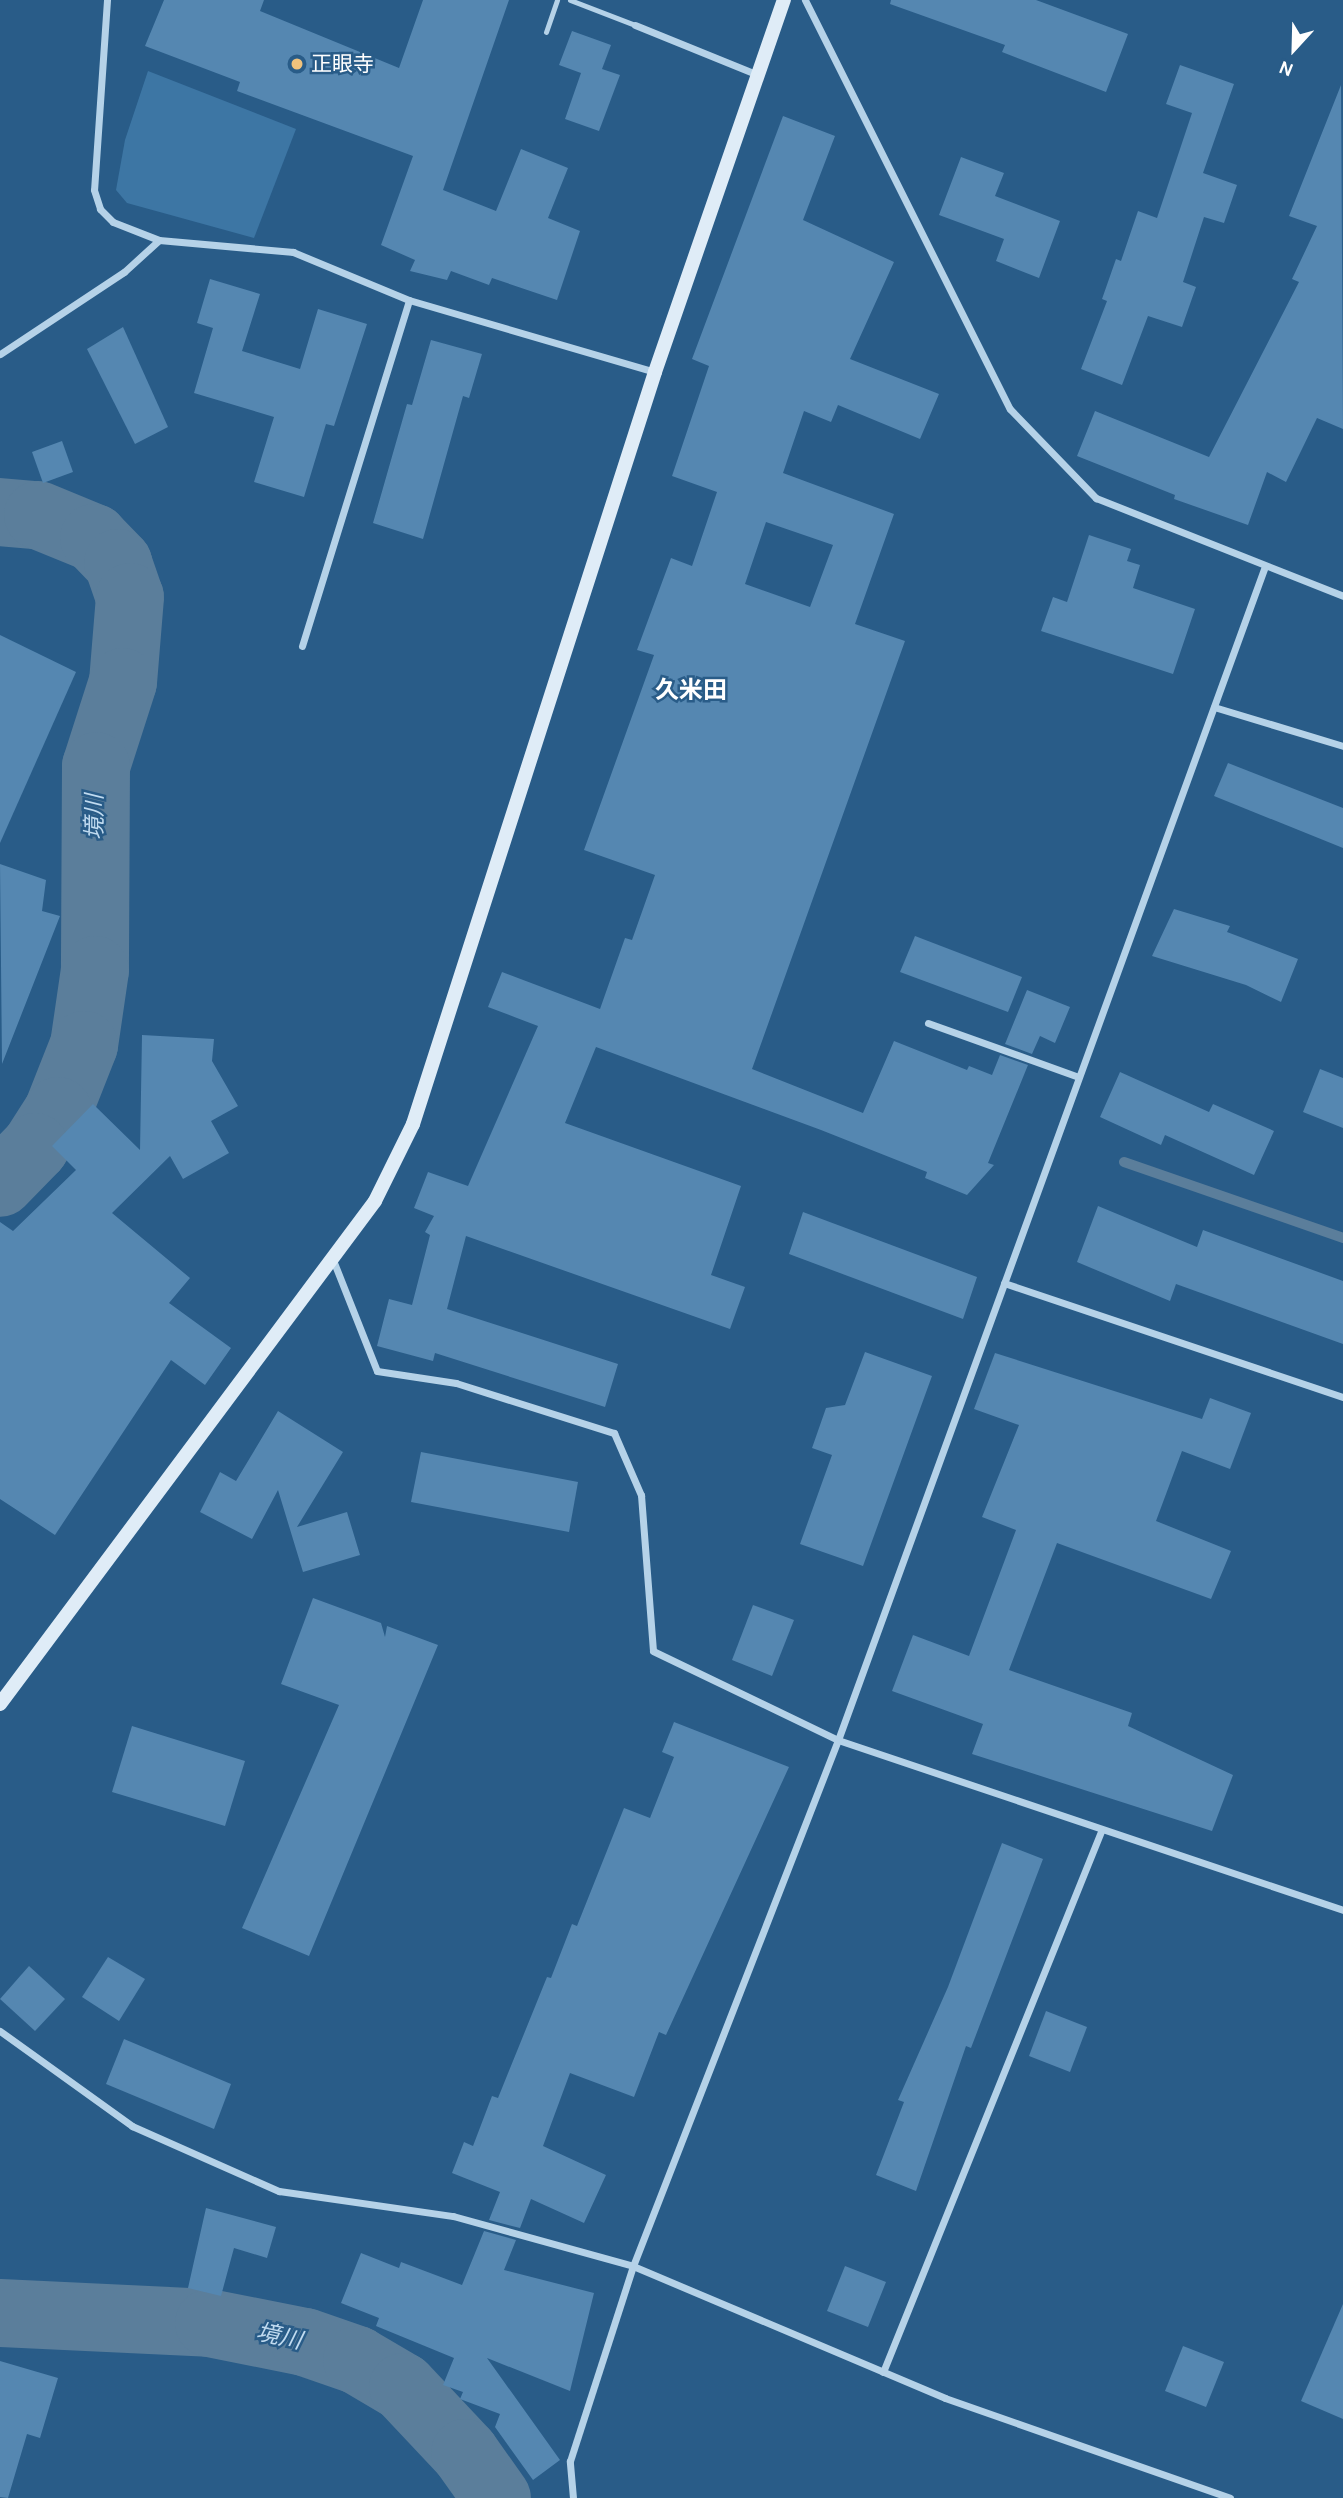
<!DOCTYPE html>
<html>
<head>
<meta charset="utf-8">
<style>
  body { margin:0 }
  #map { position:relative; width:1343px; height:2498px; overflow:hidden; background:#295c88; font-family:Karla,"Noto Sans JP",sans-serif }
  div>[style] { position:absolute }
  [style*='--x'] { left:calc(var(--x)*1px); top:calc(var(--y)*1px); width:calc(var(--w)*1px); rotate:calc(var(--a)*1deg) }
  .green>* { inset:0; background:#3d76a4 }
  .stream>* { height:10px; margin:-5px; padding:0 5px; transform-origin:5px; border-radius:5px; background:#5b7e9b }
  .river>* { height:68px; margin:-34px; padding:0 34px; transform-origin:34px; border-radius:34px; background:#5b7e9b }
  .building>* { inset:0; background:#5587b1 }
  .lane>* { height:5px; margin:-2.5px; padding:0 2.5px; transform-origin:2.5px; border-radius:2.5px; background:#b5d2e8 }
  .street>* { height:7px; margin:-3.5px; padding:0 3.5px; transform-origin:3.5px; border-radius:3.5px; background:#b5d2e8 }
  .secondary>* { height:14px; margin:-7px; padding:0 7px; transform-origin:7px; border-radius:7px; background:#dfecf7 }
  .dots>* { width:19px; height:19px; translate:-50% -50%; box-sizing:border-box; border:4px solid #295c88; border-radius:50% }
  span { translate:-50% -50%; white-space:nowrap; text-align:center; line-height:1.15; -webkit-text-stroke:5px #295c88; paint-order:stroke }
  .poi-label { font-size:21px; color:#fff }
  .left { translate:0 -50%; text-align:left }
  .water-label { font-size:23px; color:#c1dbf0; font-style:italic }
  .quarter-label { font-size:24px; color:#fff; font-weight:700 }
  .north { position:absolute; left:1259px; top:14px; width:70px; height:70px; -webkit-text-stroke:5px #295c88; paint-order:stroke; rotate:202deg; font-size:19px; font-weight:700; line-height:28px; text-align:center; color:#fff }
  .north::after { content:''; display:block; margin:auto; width:24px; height:32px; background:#fff; clip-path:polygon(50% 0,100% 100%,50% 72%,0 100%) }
</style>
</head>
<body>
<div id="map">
  <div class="green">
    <i style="clip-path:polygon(148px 71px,296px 129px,254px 238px,127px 203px,116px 190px,125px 140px)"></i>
  </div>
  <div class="stream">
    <i style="--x:1124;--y:1162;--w:232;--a:19.1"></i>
  </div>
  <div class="river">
    <i style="--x:0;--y:512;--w:38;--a:5"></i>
    <i style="--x:38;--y:515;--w:61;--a:22.3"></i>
    <i style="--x:94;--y:538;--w:35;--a:46"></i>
    <i style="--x:118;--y:563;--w:36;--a:71"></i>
    <i style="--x:130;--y:597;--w:85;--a:94.7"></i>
    <i style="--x:123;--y:682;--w:88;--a:107.8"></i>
    <i style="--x:96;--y:766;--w:204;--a:90.3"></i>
    <i style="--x:95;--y:970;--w:76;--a:98.3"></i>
    <i style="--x:84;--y:1045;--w:71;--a:111.5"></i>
    <i style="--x:58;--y:1111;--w:43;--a:122.6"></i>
    <i style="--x:35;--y:1147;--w:50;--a:134.2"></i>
    <i style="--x:0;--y:2313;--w:209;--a:2.7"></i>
    <i style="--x:209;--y:2323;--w:98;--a:11.2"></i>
    <i style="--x:305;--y:2342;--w:55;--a:19.1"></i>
    <i style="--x:357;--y:2360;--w:53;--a:30.4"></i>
    <i style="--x:403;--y:2387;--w:91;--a:46.8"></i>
    <i style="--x:465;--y:2453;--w:55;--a:54.6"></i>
  </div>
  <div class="building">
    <i style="clip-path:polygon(164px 0,264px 0,260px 11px,399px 68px,423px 0,509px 0,443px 190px,496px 211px,521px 149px,568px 168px,548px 218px,580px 231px,557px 300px,492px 278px,489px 285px,451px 271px,447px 280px,410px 271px,415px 260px,381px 245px,413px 156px,237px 91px,240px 82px,145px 46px)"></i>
    <i style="clip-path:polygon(891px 0,1036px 0,1128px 34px,1106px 92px,1002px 52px,1005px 45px,890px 4px)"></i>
    <i style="clip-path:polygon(572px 31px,611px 45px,602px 69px,620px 75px,599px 131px,565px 119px,581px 73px,559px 65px)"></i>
    <i style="clip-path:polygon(1180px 65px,1234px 84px,1203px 173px,1237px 185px,1224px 223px,1204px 217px,1183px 282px,1196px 287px,1182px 327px,1148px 316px,1122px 385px,1081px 369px,1107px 301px,1102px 299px,1116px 259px,1121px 261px,1138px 211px,1157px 218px,1192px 113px,1166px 104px)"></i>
    <i style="clip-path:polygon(1341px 85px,1343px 429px,1317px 418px,1286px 482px,1267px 472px,1248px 525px,1174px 499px,1175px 495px,1077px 456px,1095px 411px,1209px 457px,1299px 282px,1292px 279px,1317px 226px,1289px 216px)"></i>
    <i style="clip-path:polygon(evenodd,783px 116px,835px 136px,803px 220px,894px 262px,850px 359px,939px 394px,920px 439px,838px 405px,831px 422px,804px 411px,783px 473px,894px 514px,855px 624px,905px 641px,752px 1069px,863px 1113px,894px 1041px,967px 1070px,969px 1066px,992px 1075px,1000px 1055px,1028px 1065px,988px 1163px,994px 1165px,967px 1195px,925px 1178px,927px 1172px,821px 1130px,596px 1047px,565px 1123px,741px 1186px,711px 1275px,745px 1287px,730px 1329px,466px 1236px,447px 1309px,618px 1364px,605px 1407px,435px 1353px,433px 1361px,377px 1346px,389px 1299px,412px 1305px,430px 1235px,425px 1232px,434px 1216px,414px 1208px,428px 1172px,468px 1186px,538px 1026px,488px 1007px,502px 972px,600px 1009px,625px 938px,632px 940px,655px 875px,584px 850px,654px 655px,637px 650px,671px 558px,692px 566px,717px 492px,672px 476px,709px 366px,692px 359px,783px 116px,766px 522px,833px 545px,810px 607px,745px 584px,766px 522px)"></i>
    <i style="clip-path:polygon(961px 157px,1004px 173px,995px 196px,1060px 221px,1039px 278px,996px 261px,1004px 239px,939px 215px)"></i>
    <i style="clip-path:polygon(210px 279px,260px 294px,242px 351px,300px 369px,318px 309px,367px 324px,334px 426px,326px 424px,304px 497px,254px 482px,274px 417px,194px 393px,213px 328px,197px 323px)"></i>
    <i style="clip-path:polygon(123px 327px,168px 427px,135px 444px,87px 349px)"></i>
    <i style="clip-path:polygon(431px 340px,482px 354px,469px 398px,463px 396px,423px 539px,373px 523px,407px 404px,412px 405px)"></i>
    <i style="clip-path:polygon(62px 441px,73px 472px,43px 483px,32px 452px)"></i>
    <i style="clip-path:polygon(1089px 535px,1131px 549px,1127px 561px,1140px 565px,1133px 588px,1195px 609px,1173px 674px,1041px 631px,1053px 597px,1067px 602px)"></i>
    <i style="clip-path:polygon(0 635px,76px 672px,0 843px)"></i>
    <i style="clip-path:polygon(1228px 763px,1343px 808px,1343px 848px,1214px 796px)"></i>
    <i style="clip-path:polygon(0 864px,46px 880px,42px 911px,60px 916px,2px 1064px)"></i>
    <i style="clip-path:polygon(1174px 909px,1230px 926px,1227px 932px,1298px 959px,1281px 1002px,1246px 985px,1152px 956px)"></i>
    <i style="clip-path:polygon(915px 936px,1022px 977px,1008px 1012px,900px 972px)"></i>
    <i style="clip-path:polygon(1027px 990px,1070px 1007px,1055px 1043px,1040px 1036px,1032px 1054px,1005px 1044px)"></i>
    <i style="clip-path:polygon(142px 1035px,214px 1039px,212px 1061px,238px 1106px,211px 1121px,229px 1153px,183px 1179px,170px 1156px,112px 1213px,190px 1278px,169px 1303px,231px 1348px,205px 1385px,171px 1360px,55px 1535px,0 1499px,0 1222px,13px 1231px,76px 1170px,52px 1146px,93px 1104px,140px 1150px)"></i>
    <i style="clip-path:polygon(1320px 1069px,1343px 1078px,1343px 1128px,1303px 1112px)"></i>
    <i style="clip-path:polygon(1120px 1072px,1209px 1112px,1213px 1104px,1274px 1131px,1254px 1175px,1165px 1135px,1161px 1145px,1100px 1117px)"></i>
    <i style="clip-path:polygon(1098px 1206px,1197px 1247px,1203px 1230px,1343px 1281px,1343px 1344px,1176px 1284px,1170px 1301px,1077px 1262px)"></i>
    <i style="clip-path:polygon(803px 1212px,977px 1277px,963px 1319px,789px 1254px)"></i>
    <i style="clip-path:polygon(865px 1352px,932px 1376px,863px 1566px,800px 1544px,832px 1455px,812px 1448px,826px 1408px,845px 1405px)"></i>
    <i style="clip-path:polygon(995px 1353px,1202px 1419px,1210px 1398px,1251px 1413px,1230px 1469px,1182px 1451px,1156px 1521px,1231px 1551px,1211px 1599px,1057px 1543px,1009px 1670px,1132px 1713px,1128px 1726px,1233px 1775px,1212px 1831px,972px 1754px,983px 1724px,892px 1691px,913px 1635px,969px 1656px,1016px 1530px,982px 1517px,1019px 1425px,974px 1409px)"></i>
    <i style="clip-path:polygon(278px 1411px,343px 1452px,297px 1527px,347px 1512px,360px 1555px,303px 1572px,278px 1490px,252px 1539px,200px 1512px,220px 1472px,236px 1481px)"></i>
    <i style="clip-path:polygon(421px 1452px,578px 1482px,569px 1532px,411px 1502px)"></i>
    <i style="clip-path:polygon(313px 1598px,381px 1623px,385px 1637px,387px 1626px,438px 1645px,309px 1956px,242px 1928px,339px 1705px,281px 1684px)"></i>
    <i style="clip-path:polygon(753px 1605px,794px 1620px,772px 1676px,732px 1660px)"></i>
    <i style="clip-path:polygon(674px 1722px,789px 1767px,666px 2035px,659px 2032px,634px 2097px,570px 2073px,543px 2146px,606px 2175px,584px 2223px,531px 2199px,520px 2228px,489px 2220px,500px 2192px,452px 2173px,464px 2142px,473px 2146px,492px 2096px,498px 2098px,547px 1977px,551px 1978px,572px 1924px,577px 1926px,624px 1808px,650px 1818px,674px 1757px,662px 1752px)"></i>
    <i style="clip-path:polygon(132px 1726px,245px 1761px,225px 1826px,112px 1792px)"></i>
    <i style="clip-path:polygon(1002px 1843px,1043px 1859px,971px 2048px,966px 2046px,916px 2191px,876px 2175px,904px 2102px,898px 2100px,948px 1987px)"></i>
    <i style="clip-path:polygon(108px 1957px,145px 1979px,119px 2021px,82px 1997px)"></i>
    <i style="clip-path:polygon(29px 1966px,65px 1999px,35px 2031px,0 1999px)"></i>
    <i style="clip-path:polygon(1046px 2011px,1087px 2027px,1070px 2072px,1029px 2056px)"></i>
    <i style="clip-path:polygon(124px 2039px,231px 2084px,214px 2129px,106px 2084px)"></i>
    <i style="clip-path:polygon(206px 2208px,276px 2227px,267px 2258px,234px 2248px,221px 2296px,188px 2288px)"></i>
    <i style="clip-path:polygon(484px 2231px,516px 2240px,504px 2270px,594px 2293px,570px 2391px,487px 2358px,560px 2460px,533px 2480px,495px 2427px,500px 2414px,460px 2399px,463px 2392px,443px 2385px,454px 2358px,376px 2326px,379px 2318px,341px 2303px,361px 2253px,399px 2268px,401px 2262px,462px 2285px)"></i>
    <i style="clip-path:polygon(845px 2266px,886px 2282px,868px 2327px,827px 2311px)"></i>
    <i style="clip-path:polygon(1343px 2304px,1343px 2419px,1301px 2401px)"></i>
    <i style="clip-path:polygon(1183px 2346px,1224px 2362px,1206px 2407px,1165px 2391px)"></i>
    <i style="clip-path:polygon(0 2361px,58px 2378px,40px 2438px,27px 2434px,8px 2498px,0 2497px)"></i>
  </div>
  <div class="lane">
    <i style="--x:570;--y:0;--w:70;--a:21"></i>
    <i style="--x:546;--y:32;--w:34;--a:-71"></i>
  </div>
  <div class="street">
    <i style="--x:107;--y:0;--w:190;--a:93.9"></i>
    <i style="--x:94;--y:190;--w:20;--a:72"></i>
    <i style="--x:100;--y:209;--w:18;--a:45"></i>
    <i style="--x:113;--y:222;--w:49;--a:21.4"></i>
    <i style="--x:159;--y:240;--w:135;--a:5.1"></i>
    <i style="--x:293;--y:252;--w:126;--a:22.5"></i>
    <i style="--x:409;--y:300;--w:256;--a:16.3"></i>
    <i style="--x:805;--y:0;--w:457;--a:63.4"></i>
    <i style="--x:1010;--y:409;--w:124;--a:46"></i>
    <i style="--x:1096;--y:498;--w:266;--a:21.6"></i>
    <i style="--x:635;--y:25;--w:133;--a:22.1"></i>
    <i style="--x:0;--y:354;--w:149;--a:-33.5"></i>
    <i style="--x:124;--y:272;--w:47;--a:-42.4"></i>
    <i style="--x:302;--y:646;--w:362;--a:-72.8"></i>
    <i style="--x:1214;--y:707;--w:135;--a:16.8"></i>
    <i style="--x:928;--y:1023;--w:160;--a:19.7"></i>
    <i style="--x:333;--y:1260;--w:119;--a:68.4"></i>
    <i style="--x:377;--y:1371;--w:80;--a:8.6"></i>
    <i style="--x:456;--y:1383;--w:166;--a:17.6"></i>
    <i style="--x:614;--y:1433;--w:68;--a:66.5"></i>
    <i style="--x:641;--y:1495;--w:156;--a:85.6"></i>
    <i style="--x:653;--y:1651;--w:205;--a:25.7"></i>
    <i style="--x:838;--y:1740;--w:533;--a:18.6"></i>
    <i style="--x:1004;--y:1283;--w:358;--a:18.6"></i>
    <i style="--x:0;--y:2031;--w:163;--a:35.7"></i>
    <i style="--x:132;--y:2126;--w:161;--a:23.9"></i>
    <i style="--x:279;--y:2191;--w:176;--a:8.2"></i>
    <i style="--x:453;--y:2216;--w:187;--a:15.5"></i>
    <i style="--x:633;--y:2266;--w:339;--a:22.9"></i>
    <i style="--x:945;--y:2398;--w:302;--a:19.3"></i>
    <i style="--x:883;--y:2372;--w:585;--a:-68.04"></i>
    <i style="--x:573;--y:2498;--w:37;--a:-95"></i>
    <i style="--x:570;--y:2461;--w:205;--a:-72.1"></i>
    <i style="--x:633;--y:2266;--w:565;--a:-68.71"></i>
    <i style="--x:838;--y:1740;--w:1249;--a:-70.01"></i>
  </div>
  <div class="secondary">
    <i style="--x:0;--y:1704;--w:627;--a:-53.29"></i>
    <i style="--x:375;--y:1201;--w:86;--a:-63.7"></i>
    <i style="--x:413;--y:1124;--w:790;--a:-72.16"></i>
    <i style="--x:655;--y:372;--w:394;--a:-70.9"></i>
  </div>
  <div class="dots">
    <i style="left:297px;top:64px;background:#f0c27c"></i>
  </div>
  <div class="poi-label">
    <span class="left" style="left:311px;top:64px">正眼寺</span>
  </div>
  <div class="water-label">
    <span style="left:95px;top:817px;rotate:-90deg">境川</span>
    <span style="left:279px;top:2337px;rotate:12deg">境川</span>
  </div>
  <div class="quarter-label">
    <span style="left:691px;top:691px">久米田</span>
  </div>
  <div class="north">N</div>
</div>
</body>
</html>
